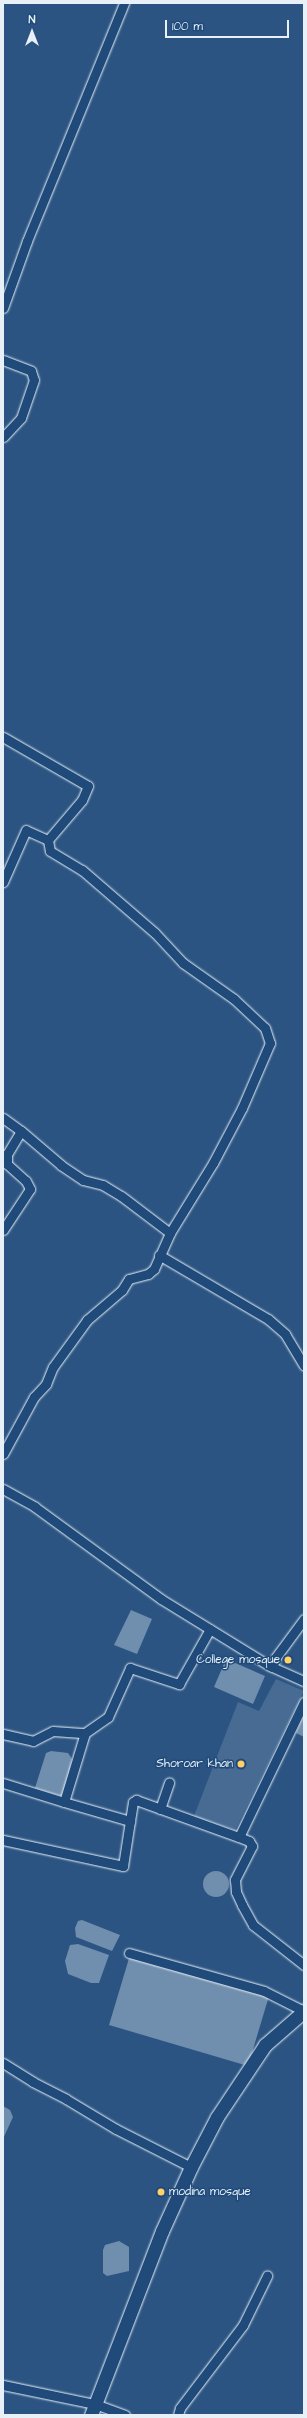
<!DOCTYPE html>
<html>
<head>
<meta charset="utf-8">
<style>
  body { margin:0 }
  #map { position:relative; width:307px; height:2418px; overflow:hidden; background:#2b5482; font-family:"Architects Daughter",sans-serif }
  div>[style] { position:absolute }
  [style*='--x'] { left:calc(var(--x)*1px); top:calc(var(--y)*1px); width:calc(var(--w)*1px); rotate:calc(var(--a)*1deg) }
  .green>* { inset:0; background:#476b93 }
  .water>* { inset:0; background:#708ead }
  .round { border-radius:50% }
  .roads { filter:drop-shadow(0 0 1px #e8f1f8) drop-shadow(0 0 1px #e8f1f8) }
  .street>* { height:9px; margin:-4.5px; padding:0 4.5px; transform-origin:4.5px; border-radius:4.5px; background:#1f4a7a }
  .secondary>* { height:13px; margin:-6.5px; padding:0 6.5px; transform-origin:6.5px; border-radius:6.5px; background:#1f4a7a }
  .dots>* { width:11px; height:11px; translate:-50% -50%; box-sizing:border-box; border:2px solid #1f4a7a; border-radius:50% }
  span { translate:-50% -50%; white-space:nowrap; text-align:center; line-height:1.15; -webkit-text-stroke:3px #1f4a7a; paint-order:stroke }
  .poi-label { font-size:12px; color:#e8f1f8 }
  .right { translate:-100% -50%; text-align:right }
  .left { translate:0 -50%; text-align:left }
  .frame { position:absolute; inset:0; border:4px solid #e8f1f8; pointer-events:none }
  .north { position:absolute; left:12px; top:12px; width:40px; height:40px; -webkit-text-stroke:3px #1f4a7a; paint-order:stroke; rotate:0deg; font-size:11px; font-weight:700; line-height:16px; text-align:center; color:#e8f1f8 }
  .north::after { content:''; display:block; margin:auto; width:14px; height:18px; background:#e8f1f8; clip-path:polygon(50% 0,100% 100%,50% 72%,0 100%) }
  .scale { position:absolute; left:165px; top:20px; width:124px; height:18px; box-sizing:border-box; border:2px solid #e8f1f8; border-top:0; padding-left:5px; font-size:12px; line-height:14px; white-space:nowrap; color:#e8f1f8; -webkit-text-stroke:3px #1f4a7a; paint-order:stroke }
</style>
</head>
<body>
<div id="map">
  <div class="green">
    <i style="clip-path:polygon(276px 1679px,304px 1691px,235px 1830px,194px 1816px,238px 1702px,259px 1711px)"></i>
  </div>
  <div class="water">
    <i style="clip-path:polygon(131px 1610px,152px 1619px,137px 1654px,114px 1645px)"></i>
    <i style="clip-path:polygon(226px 1659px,265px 1676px,253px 1704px,214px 1687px)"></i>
    <i style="clip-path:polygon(304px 1715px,304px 1737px,296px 1733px)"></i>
    <i style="clip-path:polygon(51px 1751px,68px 1753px,72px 1759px,64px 1796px,61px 1796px,35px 1788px,46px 1753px)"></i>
    <i class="round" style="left:203px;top:1871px;width:26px;height:26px"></i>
    <i style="clip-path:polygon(82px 1920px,120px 1935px,112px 1951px,76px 1937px,75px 1928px,78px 1921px)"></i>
    <i style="clip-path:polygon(78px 1944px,109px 1955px,99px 1983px,91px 1983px,68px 1974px,65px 1961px,70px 1945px)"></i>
    <i style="clip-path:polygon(130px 1955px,269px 1996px,248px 2066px,109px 2025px)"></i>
    <i style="clip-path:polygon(3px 2106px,10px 2110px,13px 2117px,3px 2139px)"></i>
    <i style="clip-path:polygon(119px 2241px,129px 2247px,129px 2271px,107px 2276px,103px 2273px,103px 2250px,105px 2245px)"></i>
  </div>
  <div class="roads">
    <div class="street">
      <i style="--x:3;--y:308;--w:71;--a:-70.3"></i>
      <i style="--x:27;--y:241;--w:257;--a:-67.8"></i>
      <i style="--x:3;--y:360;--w:30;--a:21"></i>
      <i style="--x:31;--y:371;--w:9;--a:72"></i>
      <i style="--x:34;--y:380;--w:40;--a:108.9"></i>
      <i style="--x:21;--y:418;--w:26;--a:133"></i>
      <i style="--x:3;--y:737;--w:98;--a:30"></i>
      <i style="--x:88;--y:786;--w:15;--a:113"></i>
      <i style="--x:82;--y:800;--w:52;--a:130.4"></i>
      <i style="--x:48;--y:840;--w:24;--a:-156"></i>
      <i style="--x:26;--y:830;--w:57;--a:113.9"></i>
      <i style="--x:48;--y:840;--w:11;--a:80"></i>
      <i style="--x:50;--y:851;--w:37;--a:31"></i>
      <i style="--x:82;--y:870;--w:96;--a:40.8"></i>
      <i style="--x:155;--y:933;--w:41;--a:47"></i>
      <i style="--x:183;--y:963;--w:62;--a:35.2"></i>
      <i style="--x:234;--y:999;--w:42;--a:43.1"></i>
      <i style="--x:265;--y:1028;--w:16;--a:72"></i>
      <i style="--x:270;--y:1043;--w:71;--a:113.3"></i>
      <i style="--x:242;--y:1108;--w:62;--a:117.8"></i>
      <i style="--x:213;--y:1163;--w:82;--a:121.6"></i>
      <i style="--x:3;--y:1118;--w:22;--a:36"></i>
      <i style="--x:21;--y:1131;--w:27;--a:121"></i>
      <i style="--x:7;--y:1154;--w:10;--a:90"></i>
      <i style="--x:7;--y:1164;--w:25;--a:42"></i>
      <i style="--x:26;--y:1181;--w:9;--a:63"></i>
      <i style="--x:30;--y:1189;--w:49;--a:123.4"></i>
      <i style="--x:159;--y:1255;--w:126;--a:30.4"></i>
      <i style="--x:268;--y:1319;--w:23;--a:41"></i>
      <i style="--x:285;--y:1334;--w:37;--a:59"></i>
      <i style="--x:3;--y:1454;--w:65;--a:-61.5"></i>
      <i style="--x:34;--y:1397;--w:18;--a:-47"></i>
      <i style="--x:46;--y:1384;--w:18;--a:-68"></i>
      <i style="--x:53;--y:1367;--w:58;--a:-54.1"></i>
      <i style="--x:87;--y:1320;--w:46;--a:-40.6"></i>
      <i style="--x:122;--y:1290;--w:13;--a:-58"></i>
      <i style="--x:129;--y:1279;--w:20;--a:-15"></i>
      <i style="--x:148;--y:1274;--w:8;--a:-40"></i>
      <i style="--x:154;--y:1269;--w:39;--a:-66"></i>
      <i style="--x:170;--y:1233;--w:61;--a:-142.9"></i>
      <i style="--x:121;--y:1196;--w:21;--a:-149"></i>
      <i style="--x:103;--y:1185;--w:21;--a:-166"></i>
      <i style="--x:83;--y:1180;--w:27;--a:-146"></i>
      <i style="--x:61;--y:1165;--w:52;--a:-139.6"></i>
      <i style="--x:3;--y:1489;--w:37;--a:29"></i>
      <i style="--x:35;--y:1507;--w:156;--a:36.1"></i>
      <i style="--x:161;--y:1599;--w:128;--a:31.6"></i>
      <i style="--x:270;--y:1666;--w:37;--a:24"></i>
      <i style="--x:272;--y:1667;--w:11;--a:-68"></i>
      <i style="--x:276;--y:1657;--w:47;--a:-53.6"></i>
      <i style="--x:3;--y:1734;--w:31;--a:13"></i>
      <i style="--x:33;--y:1741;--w:22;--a:-27"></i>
      <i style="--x:53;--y:1731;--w:32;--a:4"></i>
      <i style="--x:85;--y:1733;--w:28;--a:-35"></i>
      <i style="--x:108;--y:1717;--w:54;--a:-65.8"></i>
      <i style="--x:130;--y:1668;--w:52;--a:18.1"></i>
      <i style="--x:179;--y:1684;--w:63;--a:-60.6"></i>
      <i style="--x:3;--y:1783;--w:64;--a:17.3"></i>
      <i style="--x:64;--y:1802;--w:72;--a:-73.1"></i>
      <i style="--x:64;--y:1802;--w:69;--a:16.1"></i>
      <i style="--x:130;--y:1821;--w:19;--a:-81"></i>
      <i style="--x:133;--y:1802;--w:4;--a:-34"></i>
      <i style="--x:136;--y:1800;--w:109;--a:19.8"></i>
      <i style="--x:239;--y:1837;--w:150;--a:-64.3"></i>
      <i style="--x:160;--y:1809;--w:28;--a:-71"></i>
      <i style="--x:239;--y:1837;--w:11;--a:22"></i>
      <i style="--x:249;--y:1841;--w:6;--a:59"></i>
      <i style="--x:252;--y:1846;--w:38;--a:117"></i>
      <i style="--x:235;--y:1880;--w:12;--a:85"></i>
      <i style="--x:236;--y:1892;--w:14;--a:65"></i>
      <i style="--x:242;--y:1905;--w:23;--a:61"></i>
      <i style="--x:253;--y:1925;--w:65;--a:38.1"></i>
      <i style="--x:3;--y:1840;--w:123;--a:12.2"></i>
      <i style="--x:123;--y:1866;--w:46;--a:-81.2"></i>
      <i style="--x:129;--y:1953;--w:140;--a:15.7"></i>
      <i style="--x:264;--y:1991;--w:45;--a:26.6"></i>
      <i style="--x:3;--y:2063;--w:36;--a:32"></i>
      <i style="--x:33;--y:2082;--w:37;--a:27"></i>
      <i style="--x:66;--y:2099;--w:58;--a:31"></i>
      <i style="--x:116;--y:2129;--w:84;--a:26.9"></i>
      <i style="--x:3;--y:2385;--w:94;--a:11.7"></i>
      <i style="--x:95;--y:2404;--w:32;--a:20"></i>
      <i style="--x:178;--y:2415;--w:7;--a:-74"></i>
      <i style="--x:180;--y:2408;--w:104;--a:-52.8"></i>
      <i style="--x:243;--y:2325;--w:55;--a:-63.9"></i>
    </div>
    <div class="secondary">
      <i style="--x:91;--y:2415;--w:197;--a:-68.9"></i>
      <i style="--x:162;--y:2231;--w:70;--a:-65.6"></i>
      <i style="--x:191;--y:2167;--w:56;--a:-62.5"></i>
      <i style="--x:217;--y:2117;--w:87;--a:-56.3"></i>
      <i style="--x:265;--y:2045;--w:52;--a:-41.1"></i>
    </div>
  </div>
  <div class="dots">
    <i style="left:288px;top:1660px;background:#ffd166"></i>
    <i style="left:241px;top:1764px;background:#ffd166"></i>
    <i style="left:161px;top:2192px;background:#ffd166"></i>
  </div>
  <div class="poi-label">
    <span class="right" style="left:280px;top:1660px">College mosque</span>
    <span class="right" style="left:233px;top:1764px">Shoroar khan</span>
    <span class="left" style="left:169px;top:2192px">modina mosque</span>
  </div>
  <div class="frame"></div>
  <div class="north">N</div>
  <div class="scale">100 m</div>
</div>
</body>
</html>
